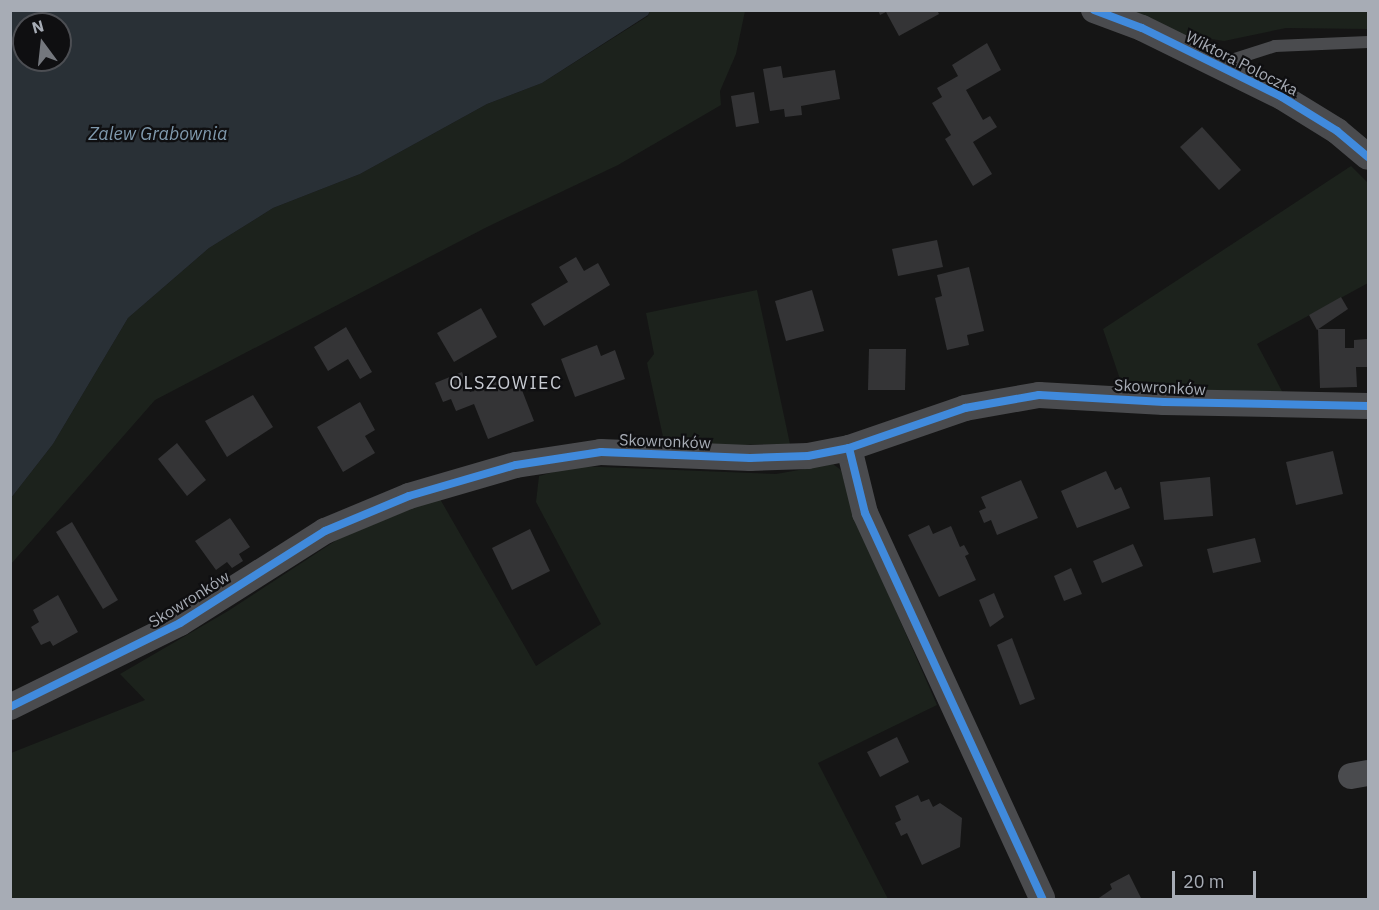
<!DOCTYPE html>
<html>
<head>
<meta charset="utf-8">
<style>
  body { margin:0 }
  #map { position:relative; width:1379px; height:910px; overflow:hidden; background:#151515; font-family:"IBM Plex Sans",sans-serif }
  div>[style] { position:absolute }
  [style*='--x'] { left:calc(var(--x)*1px); top:calc(var(--y)*1px); width:calc(var(--w)*1px); rotate:calc(var(--a)*1deg) }
  .green>* { inset:0; background:#1c221c }
  .water>* { inset:0; background:#293036 }
  .building>* { inset:0; background:#343436 }
  .service>* { height:12px; margin:-6px; padding:0 6px; transform-origin:6px; border-radius:6px; background:#4a4b4e }
  .minor>* { height:26px; margin:-13px; padding:0 13px; transform-origin:13px; border-radius:13px; background:#4a4b4e }
  .cycleway>* { height:8px; margin:-4px; padding:0 4px; transform-origin:4px; border-radius:4px; background:#408adc }
  span { translate:-50% -50%; white-space:nowrap; text-align:center; line-height:1.15; -webkit-text-stroke:4.5px #0f0f11; paint-order:stroke }
  .street-label { font-size:16px; color:#a7acb5 }
  .water-label { font-size:18px; color:#809aae; font-style:italic }
  .neighbourhood-label { font-size:18px; color:#c8cbd2; letter-spacing:1.5px }
  .frame { position:absolute; inset:0; border:12px solid #a7acb5; pointer-events:none }
  .north { position:absolute; left:12px; top:12px; width:60px; height:60px; box-sizing:border-box; background:#0f0f11; border:2px solid #4c4e53; border-radius:50%; rotate:345deg; font-size:16px; font-weight:700; line-height:24px; text-align:center; color:#a7acb5 }
  .north::after { content:''; display:block; margin:auto; width:21px; height:27px; background:#74777d; clip-path:polygon(50% 0,100% 100%,50% 72%,0 100%) }
  .scale { position:absolute; left:1172px; top:871px; width:84px; height:27px; box-sizing:border-box; border:3px solid #a7acb5; border-top:0; padding-left:8px; font-size:18px; line-height:21px; white-space:nowrap; color:#a7acb5; -webkit-text-stroke:4px #0f0f11; paint-order:stroke }
</style>
</head>
<body>
<div id="map">
  <div class="green">
    <i style="clip-path:polygon(650px 11px,745px 11px,736px 54px,720px 91px,721px 105px,618px 165px,487px 227px,155px 400px,11px 564px,11px 498px,53px 444px,128px 318px,209px 248px,273px 208px,360px 174px,487px 104px,542px 83px,648px 16px)"></i>
    <i style="clip-path:polygon(1109px 11px,1368px 11px,1368px 29px,1286px 28px,1224px 41px,1142px 28px)"></i>
    <i style="clip-path:polygon(1351px 166px,1368px 183px,1368px 283px,1257px 344px,1284px 395px,1123px 388px,1103px 329px)"></i>
    <i style="clip-path:polygon(757px 290px,790px 444px,665px 446px,647px 363px,654px 354px,646px 313px)"></i>
    <i style="clip-path:polygon(833px 464px,841px 470px,853px 513px,937px 705px,818px 763px,888px 899px,11px 900px,11px 753px,145px 700px,120px 674px,228px 611px,358px 526px,440px 499px,536px 666px,601px 624px,536px 502px,539px 476px,576px 466px,776px 474px)"></i>
  </div>
  <div class="water">
    <i style="clip-path:polygon(evenodd,11px 10px,650px 10px,650px 11px,648px 15px,542px 83px,487px 104px,360px 174px,273px 208px,209px 248px,128px 318px,53px 444px,11px 498px,11px 10px,24px 24px,60px 24px,60px 60px,24px 60px,24px 24px)"></i>
  </div>
  <div class="building">
    <i style="clip-path:polygon(878px 10px,937px 10px,939px 14px,899px 36px,886px 12px,880px 15px)"></i>
    <i style="clip-path:polygon(987px 43px,1001px 70px,966px 90px,983px 120px,990px 116px,997px 127px,973px 142px,992px 174px,973px 186px,945px 139px,951px 135px,932px 103px,942px 97px,937px 88px,958px 76px,952px 65px)"></i>
    <i style="clip-path:polygon(781px 66px,783px 78px,835px 70px,840px 99px,801px 106px,802px 115px,785px 117px,784px 109px,770px 111px,763px 69px)"></i>
    <i style="clip-path:polygon(754px 92px,759px 123px,736px 127px,731px 96px)"></i>
    <i style="clip-path:polygon(1202px 127px,1241px 170px,1219px 190px,1180px 147px)"></i>
    <i style="clip-path:polygon(937px 240px,943px 267px,898px 276px,892px 249px)"></i>
    <i style="clip-path:polygon(576px 257px,584px 271px,598px 263px,610px 285px,544px 326px,531px 304px,568px 282px,559px 267px)"></i>
    <i style="clip-path:polygon(969px 267px,984px 331px,967px 335px,969px 345px,947px 350px,935px 298px,942px 296px,937px 275px)"></i>
    <i style="clip-path:polygon(812px 290px,824px 331px,786px 341px,775px 301px)"></i>
    <i style="clip-path:polygon(1341px 297px,1348px 309px,1317px 330px,1309px 315px)"></i>
    <i style="clip-path:polygon(481px 308px,497px 337px,454px 362px,437px 333px)"></i>
    <i style="clip-path:polygon(346px 327px,372px 372px,360px 379px,348px 359px,328px 371px,314px 347px)"></i>
    <i style="clip-path:polygon(1318px 329px,1345px 329px,1345px 348px,1354px 348px,1354px 340px,1367px 339px,1368px 367px,1356px 367px,1357px 387px,1320px 388px)"></i>
    <i style="clip-path:polygon(597px 345px,601px 356px,615px 350px,625px 379px,575px 397px,561px 359px)"></i>
    <i style="clip-path:polygon(869px 349px,906px 349px,905px 390px,868px 390px)"></i>
    <i style="clip-path:polygon(462px 372px,470px 392px,501px 380px,506px 391px,520px 385px,534px 421px,488px 439px,474px 404px,456px 411px,451px 399px,443px 402px,435px 383px)"></i>
    <i style="clip-path:polygon(253px 395px,273px 427px,227px 457px,205px 421px)"></i>
    <i style="clip-path:polygon(360px 402px,375px 430px,365px 436px,375px 453px,343px 472px,317px 427px)"></i>
    <i style="clip-path:polygon(177px 443px,206px 480px,187px 496px,158px 459px)"></i>
    <i style="clip-path:polygon(1333px 451px,1343px 494px,1296px 505px,1286px 462px)"></i>
    <i style="clip-path:polygon(1106px 471px,1115px 490px,1121px 487px,1130px 508px,1077px 528px,1061px 491px)"></i>
    <i style="clip-path:polygon(1210px 477px,1213px 516px,1164px 520px,1160px 482px)"></i>
    <i style="clip-path:polygon(1021px 480px,1038px 518px,997px 535px,991px 520px,984px 523px,979px 511px,986px 508px,981px 497px)"></i>
    <i style="clip-path:polygon(230px 518px,250px 547px,239px 554px,243px 561px,232px 568px,227px 562px,216px 570px,195px 541px)"></i>
    <i style="clip-path:polygon(72px 522px,118px 600px,103px 609px,56px 532px)"></i>
    <i style="clip-path:polygon(929px 525px,933px 534px,951px 526px,960px 547px,964px 545px,969px 554px,965px 556px,976px 580px,939px 597px,908px 535px)"></i>
    <i style="clip-path:polygon(530px 529px,550px 571px,512px 590px,492px 548px)"></i>
    <i style="clip-path:polygon(1255px 538px,1261px 562px,1213px 573px,1207px 549px)"></i>
    <i style="clip-path:polygon(1133px 544px,1143px 566px,1102px 583px,1093px 561px)"></i>
    <i style="clip-path:polygon(1071px 568px,1082px 594px,1064px 601px,1054px 576px)"></i>
    <i style="clip-path:polygon(994px 593px,1004px 617px,990px 627px,979px 600px)"></i>
    <i style="clip-path:polygon(58px 595px,78px 632px,53px 646px,50px 641px,41px 645px,31px 627px,39px 622px,33px 610px)"></i>
    <i style="clip-path:polygon(1012px 638px,1035px 699px,1020px 705px,997px 645px)"></i>
    <i style="clip-path:polygon(897px 737px,909px 762px,880px 777px,867px 752px)"></i>
    <i style="clip-path:polygon(918px 795px,921px 802px,929px 799px,933px 807px,940px 803px,962px 818px,960px 847px,922px 865px,907px 833px,901px 836px,895px 823px,901px 820px,895px 806px)"></i>
    <i style="clip-path:polygon(1129px 874px,1142px 900px,1096px 900px,1112px 889px,1110px 884px)"></i>
  </div>
  <div class="service">
    <i style="--x:1219;--y:64;--w:59;--a:-17.8"></i>
    <i style="--x:1275;--y:46;--w:93;--a:-2.5"></i>
  </div>
  <div class="minor">
    <i style="--x:1094;--y:10;--w:51;--a:20.6"></i>
    <i style="--x:1142;--y:28;--w:156;--a:26.2"></i>
    <i style="--x:1282;--y:97;--w:65;--a:31.7"></i>
    <i style="--x:1337;--y:131;--w:40;--a:40"></i>
    <i style="--x:849;--y:448;--w:67;--a:76.2"></i>
    <i style="--x:865;--y:513;--w:424;--a:65.3"></i>
    <i style="--x:10;--y:707;--w:190;--a:-26.3"></i>
    <i style="--x:180;--y:623;--w:172;--a:-32.4"></i>
    <i style="--x:325;--y:531;--w:91;--a:-22.6"></i>
    <i style="--x:409;--y:496;--w:111;--a:-16.2"></i>
    <i style="--x:516;--y:465;--w:86;--a:-8.7"></i>
    <i style="--x:601;--y:452;--w:149;--a:2.3"></i>
    <i style="--x:750;--y:458;--w:58;--a:-2"></i>
    <i style="--x:808;--y:456;--w:42;--a:-11"></i>
    <i style="--x:849;--y:448;--w:123;--a:-19"></i>
    <i style="--x:965;--y:408;--w:75;--a:-10"></i>
    <i style="--x:1039;--y:395;--w:125;--a:3.2"></i>
    <i style="--x:1164;--y:402;--w:204;--a:1.1"></i>
    <i style="--x:1351;--y:776;--w:17;--a:-10"></i>
  </div>
  <div class="cycleway">
    <i style="--x:1094;--y:10;--w:51;--a:20.6"></i>
    <i style="--x:1142;--y:28;--w:156;--a:26.2"></i>
    <i style="--x:1282;--y:97;--w:65;--a:31.7"></i>
    <i style="--x:1337;--y:131;--w:40;--a:40"></i>
    <i style="--x:849;--y:448;--w:67;--a:76.2"></i>
    <i style="--x:865;--y:513;--w:424;--a:65.3"></i>
    <i style="--x:10;--y:707;--w:190;--a:-26.3"></i>
    <i style="--x:180;--y:623;--w:172;--a:-32.4"></i>
    <i style="--x:325;--y:531;--w:91;--a:-22.6"></i>
    <i style="--x:409;--y:496;--w:111;--a:-16.2"></i>
    <i style="--x:516;--y:465;--w:86;--a:-8.7"></i>
    <i style="--x:601;--y:452;--w:149;--a:2.3"></i>
    <i style="--x:750;--y:458;--w:58;--a:-2"></i>
    <i style="--x:808;--y:456;--w:42;--a:-11"></i>
    <i style="--x:849;--y:448;--w:123;--a:-19"></i>
    <i style="--x:965;--y:408;--w:75;--a:-10"></i>
    <i style="--x:1039;--y:395;--w:125;--a:3.2"></i>
    <i style="--x:1164;--y:402;--w:204;--a:1.1"></i>
  </div>
  <div class="street-label">
    <span style="left:1242px;top:63px;rotate:27deg">Wiktora Poloczka</span>
    <span style="left:1160px;top:387px;rotate:3deg">Skowronków</span>
    <span style="left:665px;top:441px;rotate:2deg">Skowronków</span>
    <span style="left:189px;top:599px;rotate:-32deg">Skowronków</span>
  </div>
  <div class="water-label">
    <span style="left:158px;top:134px">Zalew Grabownia</span>
  </div>
  <div class="neighbourhood-label">
    <span style="left:506px;top:383px">OLSZOWIEC</span>
  </div>
  <div class="frame"></div>
  <div class="north">N</div>
  <div class="scale">20 m</div>
</div>
</body>
</html>
